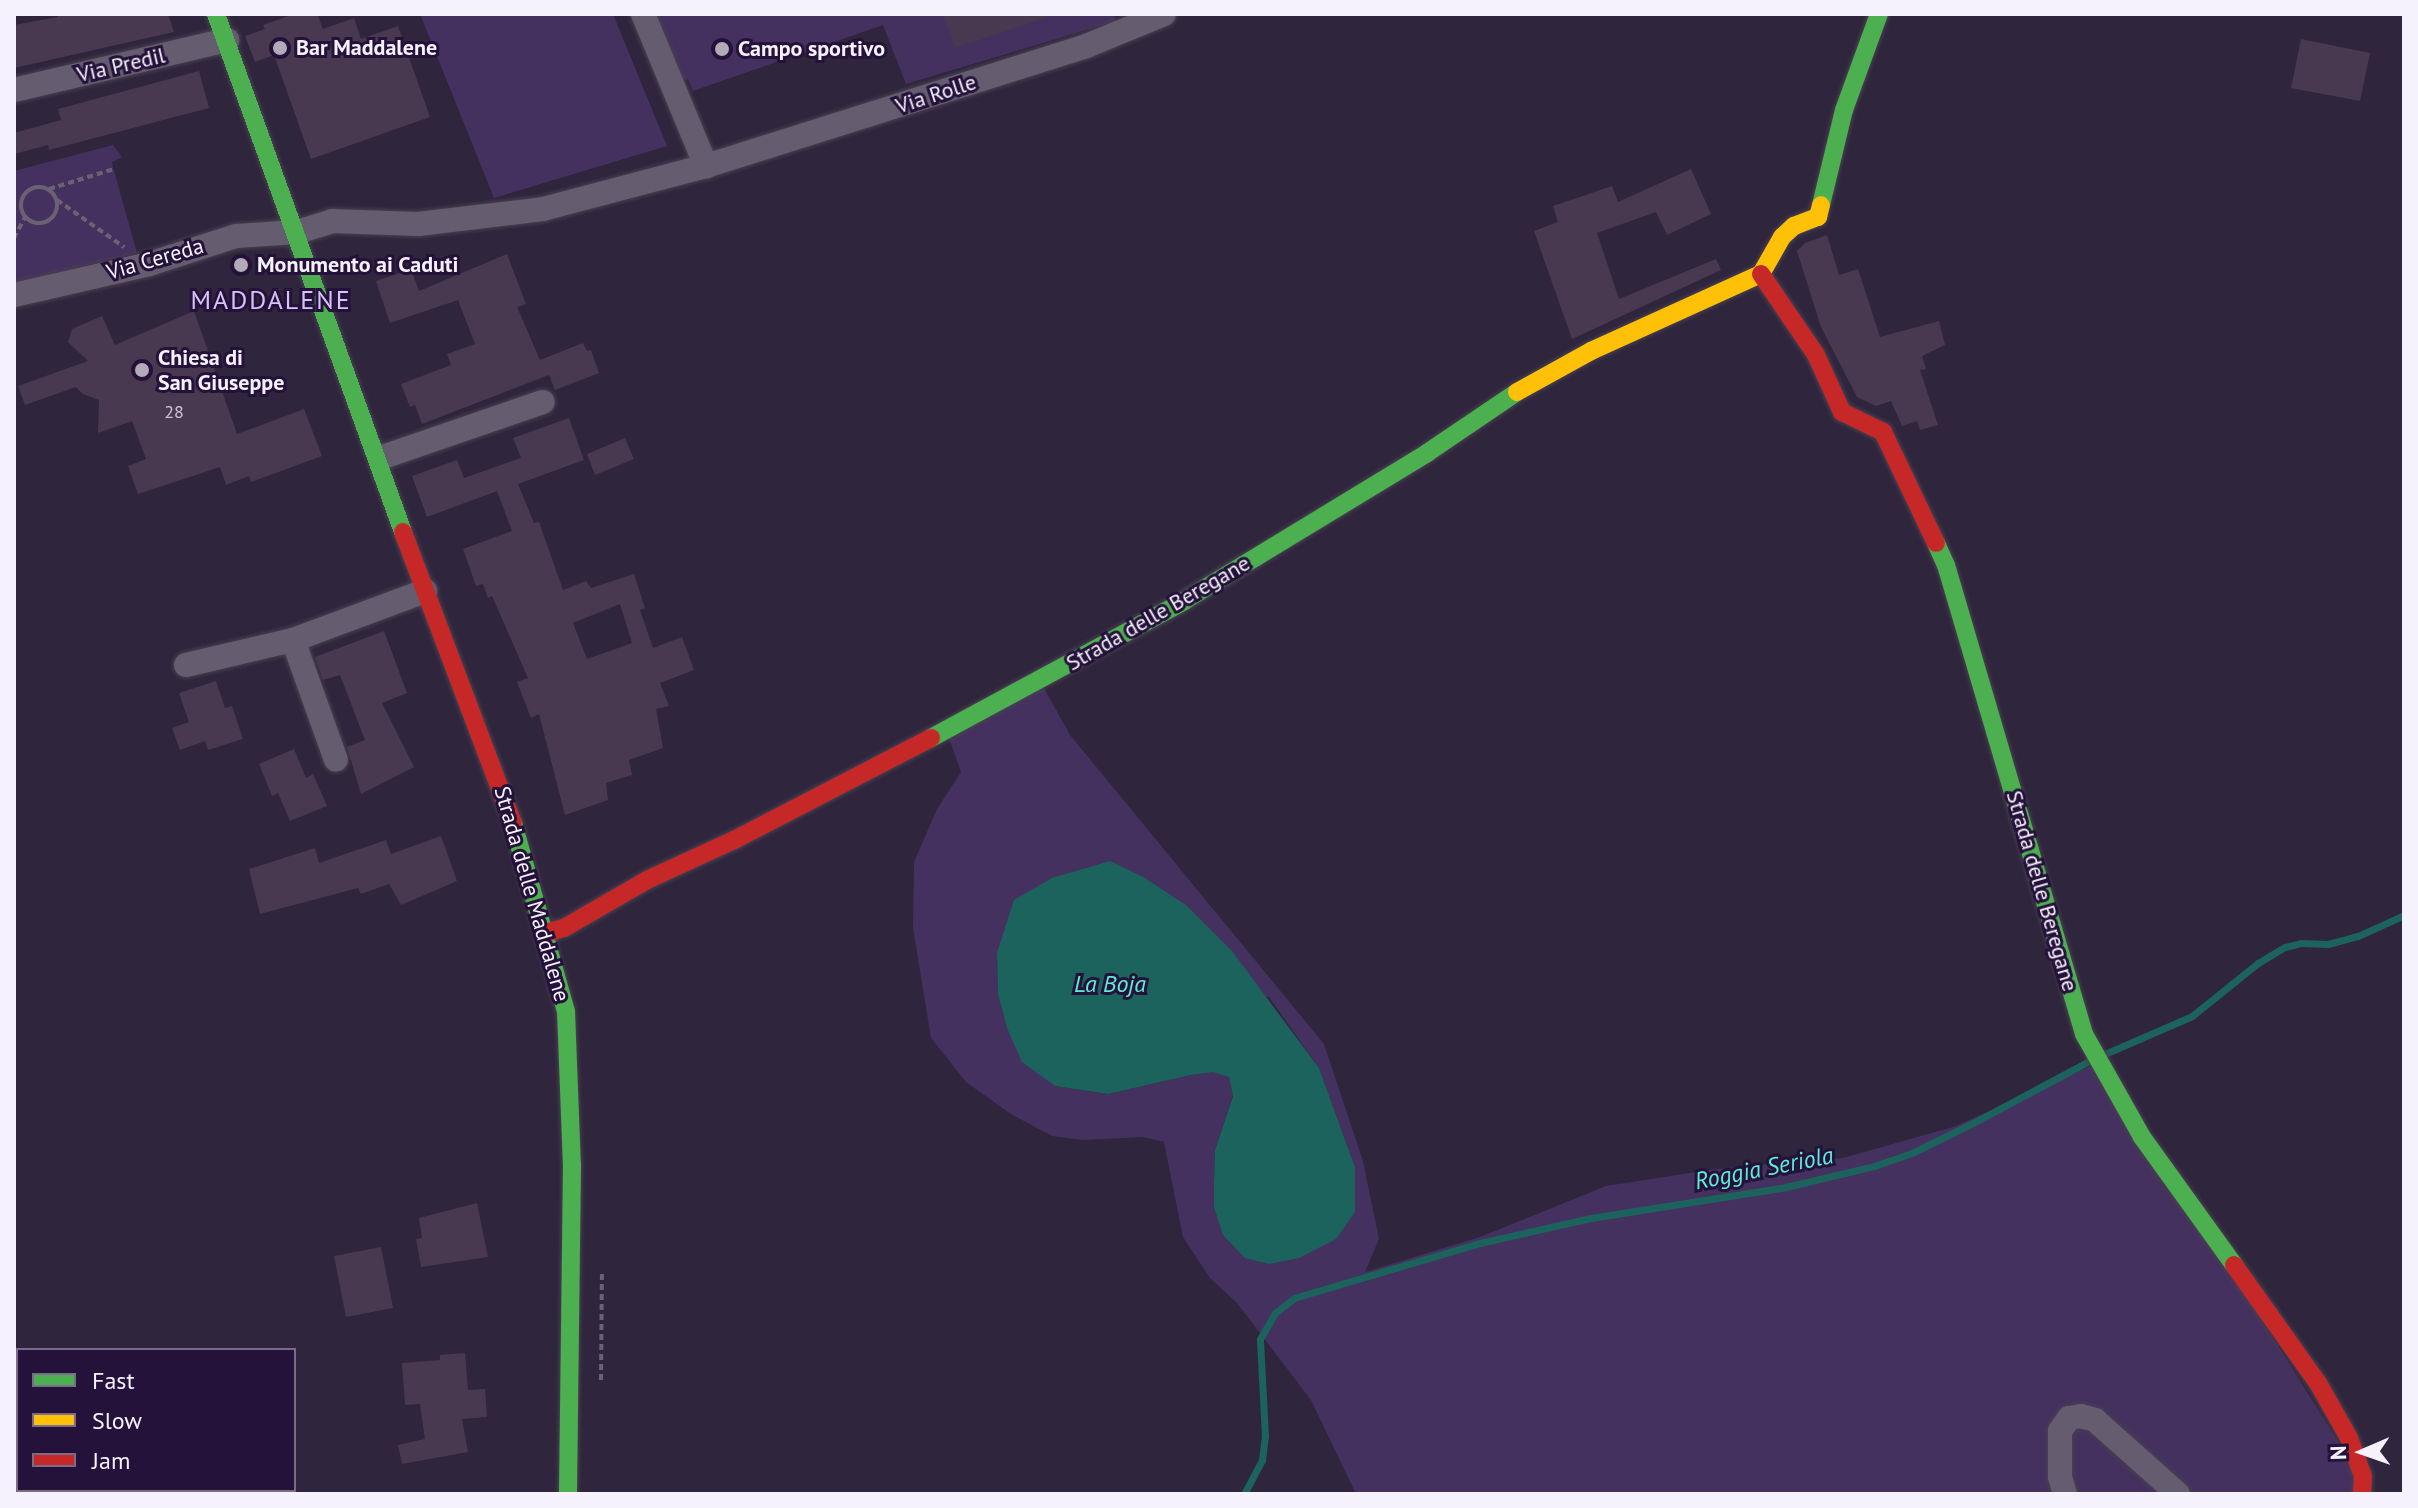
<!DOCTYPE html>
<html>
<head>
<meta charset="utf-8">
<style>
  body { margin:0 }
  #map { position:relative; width:2418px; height:1508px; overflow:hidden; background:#2f253c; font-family:"PT Sans",sans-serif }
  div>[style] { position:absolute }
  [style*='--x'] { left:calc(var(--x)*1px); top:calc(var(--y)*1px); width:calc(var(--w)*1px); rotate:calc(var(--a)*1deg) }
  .green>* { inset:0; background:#45315f }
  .water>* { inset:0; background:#1b635c }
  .stream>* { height:7px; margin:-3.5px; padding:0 3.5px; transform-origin:3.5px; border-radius:3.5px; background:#1b635c }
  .building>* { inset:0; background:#493950 }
  .path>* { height:4px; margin-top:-2px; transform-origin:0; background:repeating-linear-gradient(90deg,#6a6273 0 6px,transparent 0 10px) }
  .path>.ring { margin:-2px; padding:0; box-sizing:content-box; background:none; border:4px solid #6a6273; border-radius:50% }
  .roads { filter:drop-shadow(0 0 2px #484052) drop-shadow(0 0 2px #484052) }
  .street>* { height:24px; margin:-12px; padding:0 12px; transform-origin:12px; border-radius:12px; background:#655d6f }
  .fast>* { height:18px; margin:-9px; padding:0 9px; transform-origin:9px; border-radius:9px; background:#4caf50 }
  .slow>* { height:18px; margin:-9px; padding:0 9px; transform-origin:9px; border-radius:9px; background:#ffc107 }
  .jam>* { height:18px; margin:-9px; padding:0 9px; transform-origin:9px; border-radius:9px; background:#c62828 }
  .dots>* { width:22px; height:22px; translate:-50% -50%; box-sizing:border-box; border:4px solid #25123a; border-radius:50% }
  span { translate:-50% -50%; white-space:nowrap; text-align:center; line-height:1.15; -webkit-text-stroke:6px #25123a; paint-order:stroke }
  .number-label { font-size:18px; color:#cbc4d2 }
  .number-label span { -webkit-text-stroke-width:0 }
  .poi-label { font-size:22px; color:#f6f2fd; font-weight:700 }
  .left { translate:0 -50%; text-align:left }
  .street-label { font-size:22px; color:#f6f2fd }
  .water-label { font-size:24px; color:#5eecd8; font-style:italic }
  .quarter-label { font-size:26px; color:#d8c3f9; letter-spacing:2px }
  .frame { position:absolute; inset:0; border:16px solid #f6f2fd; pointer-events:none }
  .legend { position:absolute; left:16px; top:1348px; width:280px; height:144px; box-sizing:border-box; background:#25123a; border:2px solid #796c88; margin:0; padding:10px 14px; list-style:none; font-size:24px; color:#f6f2fd }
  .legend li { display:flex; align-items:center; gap:16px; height:40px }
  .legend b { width:40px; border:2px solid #796c88 }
  .north { position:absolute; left:2322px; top:1412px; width:80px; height:80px; -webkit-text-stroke:6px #25123a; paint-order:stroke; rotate:268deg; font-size:22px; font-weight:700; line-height:32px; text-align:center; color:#f6f2fd }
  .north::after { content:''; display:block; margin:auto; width:28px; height:36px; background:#f6f2fd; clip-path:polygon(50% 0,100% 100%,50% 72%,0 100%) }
</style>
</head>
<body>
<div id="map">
  <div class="green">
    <i style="clip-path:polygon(420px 14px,613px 14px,667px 146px,494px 198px)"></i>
    <i style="clip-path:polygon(647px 14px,1114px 14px,1116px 21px,906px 84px,883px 25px,693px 91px,688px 79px,673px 84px)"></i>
    <i style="clip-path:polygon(113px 145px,122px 157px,112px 162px,113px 167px,137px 253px,14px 283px,14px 171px)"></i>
    <i style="clip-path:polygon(evenodd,1040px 681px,1070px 735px,1324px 1044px,1363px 1161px,1379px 1239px,1365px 1272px,1480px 1237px,1606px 1186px,1716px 1169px,1843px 1158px,1953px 1127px,2100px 1062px,2371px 1494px,1356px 1494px,1311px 1400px,1237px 1303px,1210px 1278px,1183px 1237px,1164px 1142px,1143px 1137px,1083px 1140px,1052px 1136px,1011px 1114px,966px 1082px,931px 1038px,913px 928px,914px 862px,937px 809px,961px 772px,946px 730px,1040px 681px,997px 953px,1269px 997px,1319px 1068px,1355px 1167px,1214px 1181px,1215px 1150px,1233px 1095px,1229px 1077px,1213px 1071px,1191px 1075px,1108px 1094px,1055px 1086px,1007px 1028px,998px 994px,997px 953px)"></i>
  </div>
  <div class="water">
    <i style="clip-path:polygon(1110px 861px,1143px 877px,1186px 905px,1232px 951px,1319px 1068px,1355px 1167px,1355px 1212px,1336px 1239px,1299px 1258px,1269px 1264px,1245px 1258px,1223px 1235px,1214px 1207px,1214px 1181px,1215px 1150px,1233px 1096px,1229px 1077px,1213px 1072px,1191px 1075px,1108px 1094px,1055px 1086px,1022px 1062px,1007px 1028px,998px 994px,997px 953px,1014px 900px,1052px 878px)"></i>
  </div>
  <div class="stream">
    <i style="--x:2107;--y:1053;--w:93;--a:-23.5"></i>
    <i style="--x:2192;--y:1016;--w:85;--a:-38.8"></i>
    <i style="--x:2258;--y:963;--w:31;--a:-31"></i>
    <i style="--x:2285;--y:947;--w:16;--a:-14"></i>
    <i style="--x:2301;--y:943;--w:27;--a:2"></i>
    <i style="--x:2328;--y:944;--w:31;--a:-15"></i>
    <i style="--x:2358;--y:936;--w:51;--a:-24.5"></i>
    <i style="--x:1244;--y:1494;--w:38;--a:-62"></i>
    <i style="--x:1262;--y:1460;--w:24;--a:-83"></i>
    <i style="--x:1265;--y:1436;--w:97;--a:-93"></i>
    <i style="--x:1260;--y:1339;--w:30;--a:-60"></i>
    <i style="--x:1275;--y:1313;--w:24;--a:-38"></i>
    <i style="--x:1294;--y:1298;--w:194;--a:-16.5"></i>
    <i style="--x:1480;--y:1243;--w:114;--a:-12.7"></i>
    <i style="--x:1591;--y:1218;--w:197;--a:-9"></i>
    <i style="--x:1786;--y:1187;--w:90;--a:-13.4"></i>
    <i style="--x:1874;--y:1166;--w:40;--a:-18.9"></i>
    <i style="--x:1912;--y:1153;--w:68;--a:-26.2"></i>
    <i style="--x:1973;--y:1123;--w:132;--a:-28.1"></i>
  </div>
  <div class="building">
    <i style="clip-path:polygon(58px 14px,168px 14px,174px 32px,14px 68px,14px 25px,58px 17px)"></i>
    <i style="clip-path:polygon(294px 14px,317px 14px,323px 29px,354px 18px,361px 39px,398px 26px,430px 117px,311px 159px,274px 55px,255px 62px,245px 36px,265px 29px,263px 25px)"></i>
    <i style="clip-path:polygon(943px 14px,1045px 14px,1045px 18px,954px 48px)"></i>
    <i style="clip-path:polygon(2301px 39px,2370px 53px,2360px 101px,2291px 88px)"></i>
    <i style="clip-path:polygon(199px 71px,209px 108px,49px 150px,48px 145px,14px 154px,14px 133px,61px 120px,58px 109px)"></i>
    <i style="clip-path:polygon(1691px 169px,1711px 214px,1667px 235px,1656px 212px,1597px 233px,1619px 299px,1716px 259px,1721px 270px,1572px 339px,1534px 231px,1558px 222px,1553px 206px,1612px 186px,1618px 202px)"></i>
    <i style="clip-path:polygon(1827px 235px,1839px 275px,1858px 269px,1880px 337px,1939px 321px,1945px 345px,1922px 356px,1926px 369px,1920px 370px,1938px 425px,1920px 430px,1917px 421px,1902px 426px,1891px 401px,1876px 406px,1857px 397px,1821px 327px,1797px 251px,1805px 243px)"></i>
    <i style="clip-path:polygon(507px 254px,526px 304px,517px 307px,540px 360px,583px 343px,587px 351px,591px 350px,599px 373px,555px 390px,549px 375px,422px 424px,415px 405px,410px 407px,401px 384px,451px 365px,447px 354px,475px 344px,458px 300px,390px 323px,376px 281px,411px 269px,419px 291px)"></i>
    <i style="clip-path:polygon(194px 311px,237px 434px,304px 409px,322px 456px,251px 482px,249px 476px,226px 485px,220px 467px,138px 494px,128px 466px,146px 459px,132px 421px,98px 433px,99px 400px,83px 394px,76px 387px,25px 405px,18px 386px,88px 361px,68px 342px,72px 329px,102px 316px,115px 345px)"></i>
    <i style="clip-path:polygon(evenodd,569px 418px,584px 460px,518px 484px,534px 523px,539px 522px,563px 590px,586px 581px,591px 588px,634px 574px,645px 608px,640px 610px,653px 648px,682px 637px,694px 670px,660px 683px,669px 706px,656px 709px,663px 748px,629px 760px,632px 775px,606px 783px,608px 800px,565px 815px,539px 714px,531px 718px,517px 682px,528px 678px,492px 596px,488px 598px,483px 584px,476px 586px,463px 549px,512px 531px,497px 491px,427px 517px,412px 476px,457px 460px,464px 478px,521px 458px,513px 438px,569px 418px,620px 604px,632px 643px,587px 659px,573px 623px,620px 604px)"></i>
    <i style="clip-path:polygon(625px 438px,634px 459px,595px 475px,587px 454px)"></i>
    <i style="clip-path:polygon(384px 631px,407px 693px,382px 703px,414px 767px,361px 794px,347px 747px,365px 740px,340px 675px,323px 680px,315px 657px)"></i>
    <i style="clip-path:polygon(216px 681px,225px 708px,232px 706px,243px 739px,208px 750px,205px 741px,180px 750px,172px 728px,189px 722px,179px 693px)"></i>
    <i style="clip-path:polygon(294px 749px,306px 778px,313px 774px,327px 806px,290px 821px,278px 793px,272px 796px,259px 764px)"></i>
    <i style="clip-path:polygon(441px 836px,457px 881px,401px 905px,389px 884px,361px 894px,358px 888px,260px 914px,249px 869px,315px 848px,319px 863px,386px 840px,391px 854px)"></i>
    <i style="clip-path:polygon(477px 1203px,488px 1257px,421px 1267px,416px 1239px,422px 1238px,419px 1218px)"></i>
    <i style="clip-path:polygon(381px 1247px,393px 1308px,346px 1317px,334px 1256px)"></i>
    <i style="clip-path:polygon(465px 1353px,468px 1390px,485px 1389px,487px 1417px,462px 1419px,468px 1452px,402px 1464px,398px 1445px,425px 1439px,420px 1404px,405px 1405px,402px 1363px,440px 1360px,440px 1355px)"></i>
  </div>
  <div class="path">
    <i class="ring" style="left:21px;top:187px;width:32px;height:32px"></i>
    <i style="--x:49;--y:189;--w:68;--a:-17.1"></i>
    <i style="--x:57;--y:200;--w:82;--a:35"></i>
    <i style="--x:14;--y:238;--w:24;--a:-62"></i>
    <i style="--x:601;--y:1380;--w:107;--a:-89.5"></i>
  </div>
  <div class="roads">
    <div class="street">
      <i style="--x:643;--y:14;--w:165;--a:67.5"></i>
      <i style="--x:14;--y:90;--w:219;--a:-13.2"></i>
      <i style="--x:14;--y:295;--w:139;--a:-12.9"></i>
      <i style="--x:149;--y:264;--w:91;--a:-17.8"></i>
      <i style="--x:236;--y:236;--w:61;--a:-3.8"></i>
      <i style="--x:297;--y:232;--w:37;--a:-17"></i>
      <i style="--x:332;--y:221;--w:86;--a:2"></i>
      <i style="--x:418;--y:224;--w:126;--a:-6.8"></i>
      <i style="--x:543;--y:209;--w:169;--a:-14.8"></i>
      <i style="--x:706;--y:166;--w:398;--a:-17.5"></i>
      <i style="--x:1086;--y:46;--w:84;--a:-22.3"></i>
      <i style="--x:380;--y:458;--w:172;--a:-19"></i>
      <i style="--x:293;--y:640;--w:127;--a:70.3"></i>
      <i style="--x:186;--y:665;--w:110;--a:-13.2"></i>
      <i style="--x:293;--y:640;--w:141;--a:-20.4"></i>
      <i style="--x:2065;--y:1494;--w:18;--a:-106"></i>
      <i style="--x:2060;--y:1477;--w:46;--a:-90"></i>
      <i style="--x:2060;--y:1431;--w:16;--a:-55"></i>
      <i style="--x:2069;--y:1418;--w:12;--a:-9"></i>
      <i style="--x:2081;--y:1416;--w:15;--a:16"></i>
      <i style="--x:2095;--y:1420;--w:111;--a:41.7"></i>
    </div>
    <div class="fast">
      <i style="--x:216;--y:14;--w:551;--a:70.15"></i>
      <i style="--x:1821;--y:205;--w:98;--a:-76.4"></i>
      <i style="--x:1844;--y:110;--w:102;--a:-70"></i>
      <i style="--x:1936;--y:543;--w:24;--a:66"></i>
      <i style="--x:1946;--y:565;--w:489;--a:73.6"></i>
      <i style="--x:2084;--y:1034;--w:118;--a:60.6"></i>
      <i style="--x:2142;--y:1137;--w:158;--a:54.3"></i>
      <i style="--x:931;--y:738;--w:288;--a:-28.4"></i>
      <i style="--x:1184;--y:601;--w:285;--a:-31.3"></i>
      <i style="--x:1427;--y:453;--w:109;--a:-34.1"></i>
      <i style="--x:513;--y:823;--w:195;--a:74.3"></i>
      <i style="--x:566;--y:1011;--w:154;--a:87.8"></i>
      <i style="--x:572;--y:1165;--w:329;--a:90.7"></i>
    </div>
    <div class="slow">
      <i style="--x:1517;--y:392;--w:85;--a:-29"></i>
      <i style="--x:1591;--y:351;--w:187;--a:-24.4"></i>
      <i style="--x:1761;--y:274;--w:43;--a:-60.4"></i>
      <i style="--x:1782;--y:237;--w:16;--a:-43"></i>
      <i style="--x:1794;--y:226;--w:26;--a:-21"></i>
      <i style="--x:1818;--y:217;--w:12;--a:-76"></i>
    </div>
    <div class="jam">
      <i style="--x:1761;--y:274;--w:98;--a:55.8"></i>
      <i style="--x:1816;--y:355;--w:63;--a:65.5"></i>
      <i style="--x:1842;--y:412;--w:46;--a:26"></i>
      <i style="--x:1883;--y:432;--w:123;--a:64.5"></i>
      <i style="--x:403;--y:532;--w:311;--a:69.3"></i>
      <i style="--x:545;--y:933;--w:20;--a:-15"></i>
      <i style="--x:564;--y:928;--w:96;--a:-30"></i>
      <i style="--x:647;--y:880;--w:96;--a:-24.7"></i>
      <i style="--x:734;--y:840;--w:222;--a:-27.4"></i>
      <i style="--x:2234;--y:1265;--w:145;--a:54.6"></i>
      <i style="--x:2318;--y:1383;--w:63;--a:60.6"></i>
      <i style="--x:2349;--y:1438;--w:40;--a:69.8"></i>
      <i style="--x:2363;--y:1476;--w:18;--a:93"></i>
    </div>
  </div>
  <div class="dots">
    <i style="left:280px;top:48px;background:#b0aab9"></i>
    <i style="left:722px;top:49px;background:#b0aab9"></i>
    <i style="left:241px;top:265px;background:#b0aab9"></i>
    <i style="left:142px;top:370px;background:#b0aab9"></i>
  </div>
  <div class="number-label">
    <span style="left:174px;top:412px">28</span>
  </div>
  <div class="poi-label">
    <span class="left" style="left:296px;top:48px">Bar Maddalene</span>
    <span class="left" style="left:738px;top:49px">Campo sportivo</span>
    <span class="left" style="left:257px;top:265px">Monumento ai Caduti</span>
    <span class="left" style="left:158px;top:370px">Chiesa di<br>San Giuseppe</span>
  </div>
  <div class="street-label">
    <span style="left:121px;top:65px;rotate:-13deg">Via Predil</span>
    <span style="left:936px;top:94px;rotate:-18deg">Via Rolle</span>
    <span style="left:155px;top:259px;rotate:-16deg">Via Cereda</span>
    <span style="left:1158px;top:613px;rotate:-30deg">Strada delle Beregane</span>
    <span style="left:2042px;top:891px;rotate:74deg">Strada delle Beregane</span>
    <span style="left:532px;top:894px;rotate:74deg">Strada delle Maddalene</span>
  </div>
  <div class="water-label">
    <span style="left:1110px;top:984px">La Boja</span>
    <span style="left:1764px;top:1168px;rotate:-11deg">Roggia Seriola</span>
  </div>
  <div class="quarter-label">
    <span style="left:271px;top:300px">MADDALENE</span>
  </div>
  <div class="frame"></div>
  <ul class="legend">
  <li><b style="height:10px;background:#4caf50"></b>Fast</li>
  <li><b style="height:10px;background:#ffc107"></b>Slow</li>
  <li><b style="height:10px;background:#c62828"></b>Jam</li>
  </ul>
  <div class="north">N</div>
</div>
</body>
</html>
